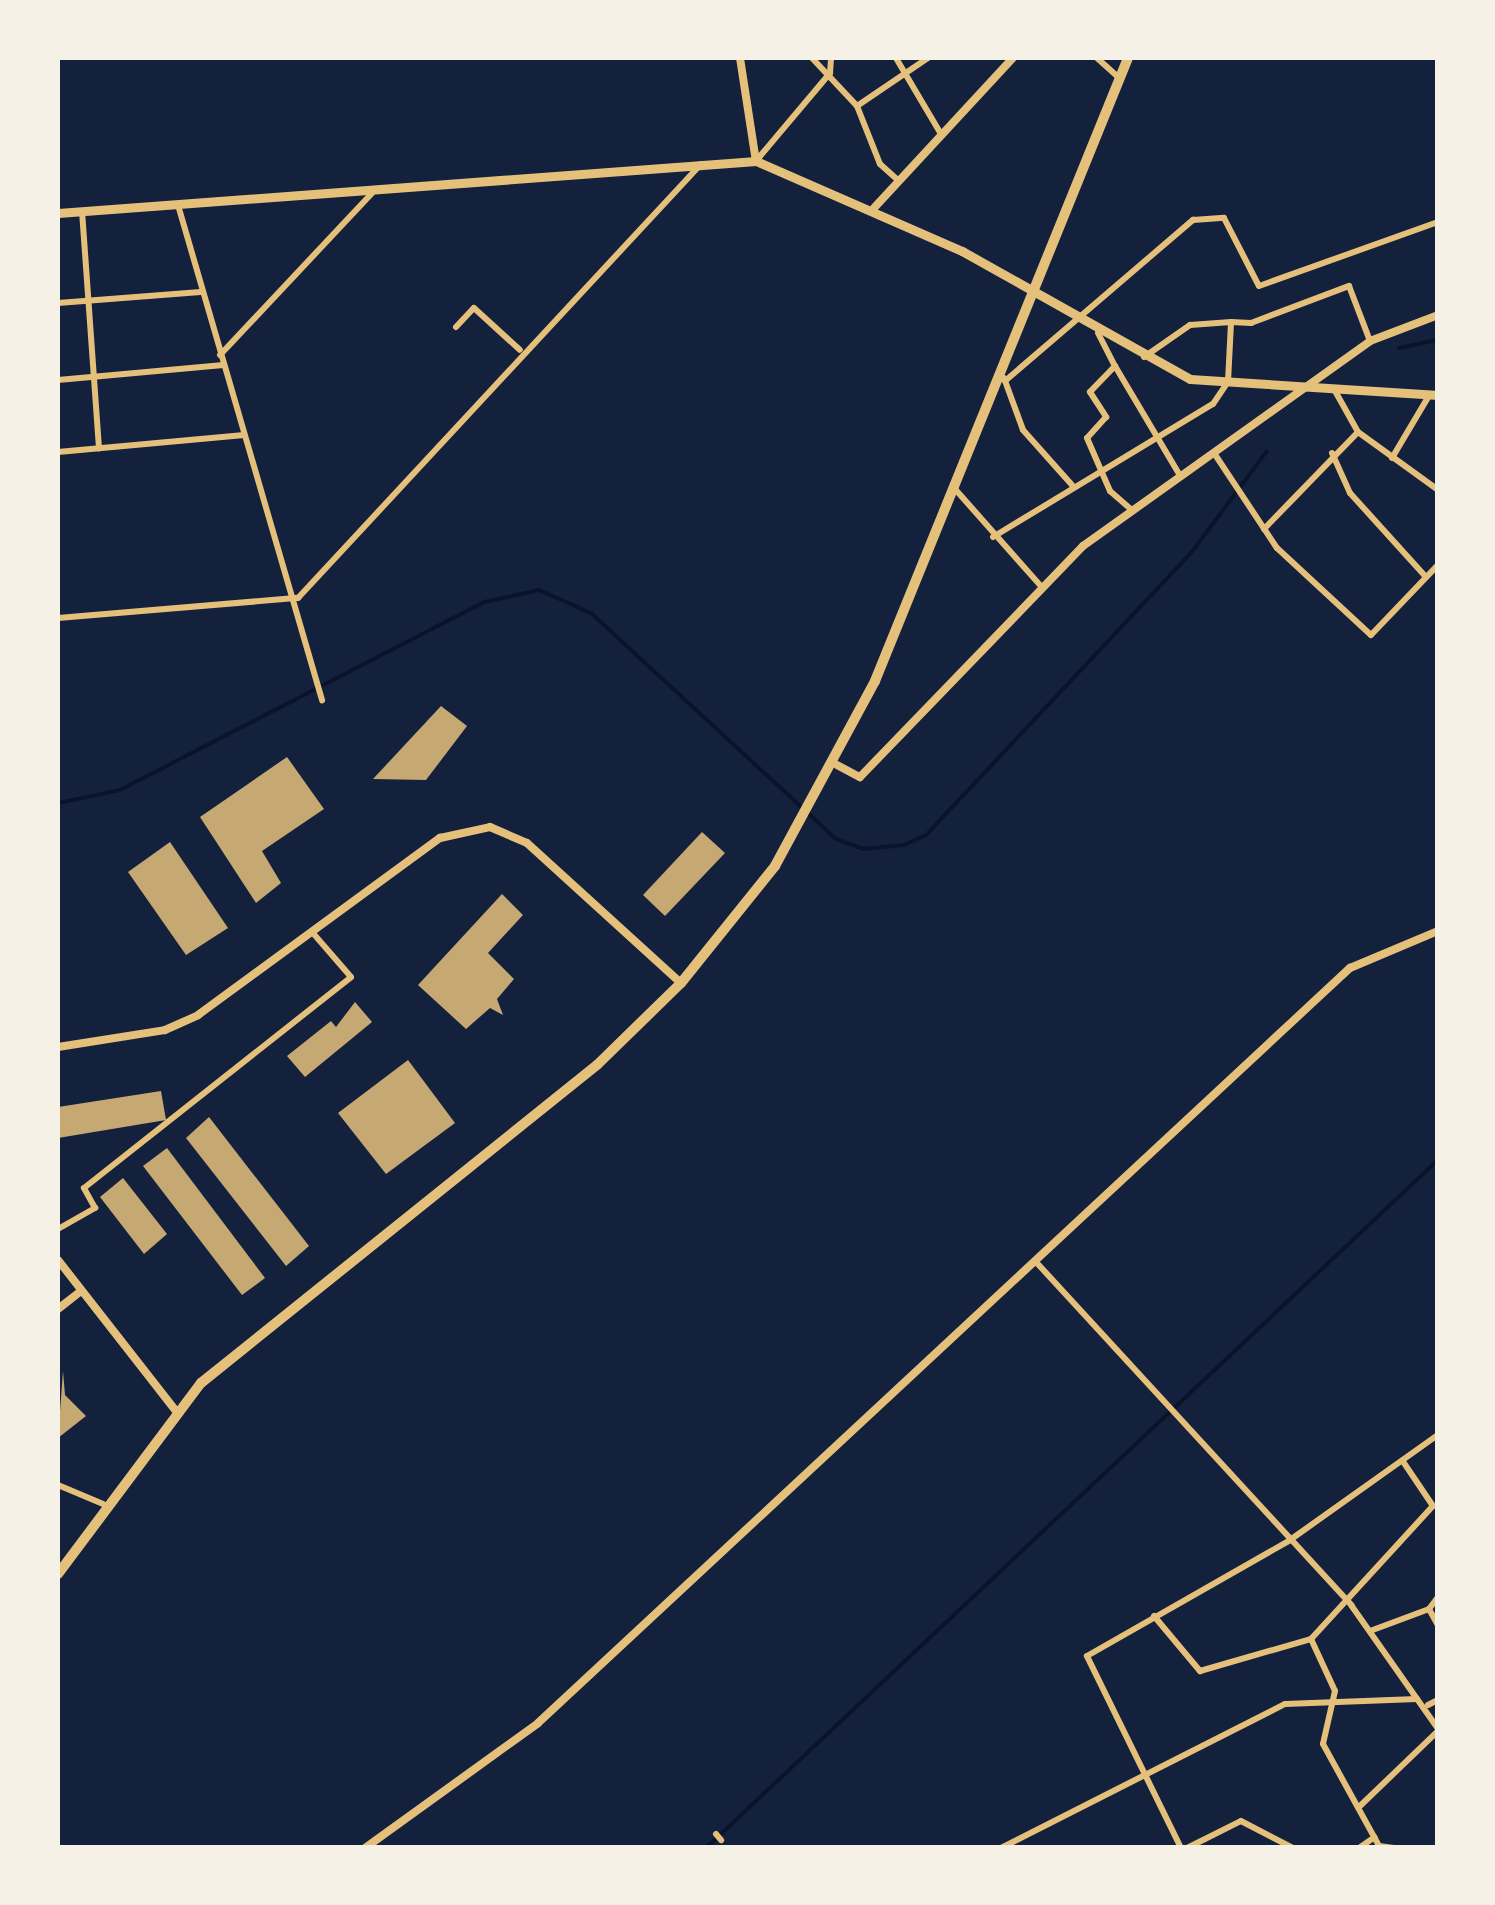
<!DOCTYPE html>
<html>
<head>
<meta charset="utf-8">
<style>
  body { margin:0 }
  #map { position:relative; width:1495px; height:1905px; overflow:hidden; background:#14213d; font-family:Ubuntu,sans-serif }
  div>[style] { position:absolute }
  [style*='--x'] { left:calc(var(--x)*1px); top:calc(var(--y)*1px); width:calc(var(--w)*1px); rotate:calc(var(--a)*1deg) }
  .stream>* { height:4px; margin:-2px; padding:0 2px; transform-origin:2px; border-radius:2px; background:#0b132b }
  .building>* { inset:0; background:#c6a872 }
  .minor>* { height:6px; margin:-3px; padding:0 3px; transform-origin:3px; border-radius:3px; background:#e5c07b }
  .tertiary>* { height:8px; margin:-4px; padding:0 4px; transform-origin:4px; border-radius:4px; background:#e5c07b }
  .secondary>* { height:9px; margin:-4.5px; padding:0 4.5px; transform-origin:4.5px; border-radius:4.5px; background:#e5c07b }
  .primary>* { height:10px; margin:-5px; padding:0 5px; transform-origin:5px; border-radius:5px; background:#e5c07b }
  span { translate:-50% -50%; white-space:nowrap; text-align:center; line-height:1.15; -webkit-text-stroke:9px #f6f1e7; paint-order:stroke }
  .frame { position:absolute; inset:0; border:60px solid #f6f1e7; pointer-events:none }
</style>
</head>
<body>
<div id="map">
  <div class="stream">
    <i style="--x:1399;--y:348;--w:40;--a:-12"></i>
    <i style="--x:58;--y:803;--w:63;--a:-11.8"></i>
    <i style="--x:120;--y:790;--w:411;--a:-27.3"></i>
    <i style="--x:485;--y:602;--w:55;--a:-12.5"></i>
    <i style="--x:539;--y:590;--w:57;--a:23.9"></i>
    <i style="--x:591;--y:613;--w:333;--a:42.7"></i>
    <i style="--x:836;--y:839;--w:29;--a:20"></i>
    <i style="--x:863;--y:849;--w:41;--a:-5.6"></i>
    <i style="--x:904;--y:845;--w:24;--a:-24"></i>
    <i style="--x:926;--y:835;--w:387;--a:-46.8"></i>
    <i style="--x:1191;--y:553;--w:127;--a:-53.3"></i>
    <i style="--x:706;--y:1848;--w:1005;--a:-43.23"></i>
  </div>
  <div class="building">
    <i style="clip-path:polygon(441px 706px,467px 726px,426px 780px,373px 779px)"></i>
    <i style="clip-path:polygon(287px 757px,324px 809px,262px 851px,281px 883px,256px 903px,200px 817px)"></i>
    <i style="clip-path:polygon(702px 832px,725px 853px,665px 916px,643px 895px)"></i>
    <i style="clip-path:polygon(170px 842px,228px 928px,186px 955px,128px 872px)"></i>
    <i style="clip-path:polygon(502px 894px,523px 915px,488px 953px,514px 979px,497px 999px,503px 1015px,490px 1008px,466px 1029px,418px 985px)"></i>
    <i style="clip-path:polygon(355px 1002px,372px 1022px,305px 1077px,287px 1056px,331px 1021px,336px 1027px)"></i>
    <i style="clip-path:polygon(408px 1060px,455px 1123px,386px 1174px,338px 1113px)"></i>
    <i style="clip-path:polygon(161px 1091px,166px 1120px,58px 1138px,58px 1107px)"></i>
    <i style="clip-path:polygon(209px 1117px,309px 1246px,286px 1266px,186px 1138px)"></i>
    <i style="clip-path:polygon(167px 1148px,265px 1278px,242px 1295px,143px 1166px)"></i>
    <i style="clip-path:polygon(123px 1178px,167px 1234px,144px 1254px,100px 1197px)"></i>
    <i style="clip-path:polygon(63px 1371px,65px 1395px,86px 1416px,58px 1438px)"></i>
  </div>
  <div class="minor">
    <i style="--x:812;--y:58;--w:66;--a:46.8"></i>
    <i style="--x:857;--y:106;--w:62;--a:68.4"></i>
    <i style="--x:880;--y:164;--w:24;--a:42"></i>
    <i style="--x:896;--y:58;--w:88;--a:59.4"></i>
    <i style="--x:1097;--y:58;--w:31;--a:42"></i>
    <i style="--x:857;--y:106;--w:86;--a:-34.1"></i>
    <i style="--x:756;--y:161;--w:115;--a:-49.9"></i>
    <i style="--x:830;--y:73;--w:15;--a:-86"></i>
    <i style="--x:178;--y:205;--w:516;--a:73.78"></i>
    <i style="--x:82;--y:211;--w:238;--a:85.9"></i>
    <i style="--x:58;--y:303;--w:143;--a:-4.4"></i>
    <i style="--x:1231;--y:322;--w:20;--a:3"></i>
    <i style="--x:1251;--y:323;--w:105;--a:-20.7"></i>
    <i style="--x:1349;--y:286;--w:59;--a:69.1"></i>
    <i style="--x:456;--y:327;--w:26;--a:-47"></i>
    <i style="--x:474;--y:308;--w:62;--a:42.4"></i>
    <i style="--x:1098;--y:333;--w:37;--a:63"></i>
    <i style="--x:1115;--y:366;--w:36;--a:134"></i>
    <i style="--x:1090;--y:392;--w:30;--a:57"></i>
    <i style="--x:1106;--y:417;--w:28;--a:132"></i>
    <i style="--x:1087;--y:438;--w:58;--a:66.5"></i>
    <i style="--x:1110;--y:491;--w:30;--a:41"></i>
    <i style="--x:220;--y:355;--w:225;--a:-46.8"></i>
    <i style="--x:1115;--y:366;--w:129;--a:59.3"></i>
    <i style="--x:1004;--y:378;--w:55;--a:69.9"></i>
    <i style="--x:1023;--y:430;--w:74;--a:48.3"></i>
    <i style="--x:58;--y:380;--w:166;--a:-5.2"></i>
    <i style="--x:1005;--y:381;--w:248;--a:-40.6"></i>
    <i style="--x:1193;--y:220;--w:31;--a:-4"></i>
    <i style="--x:1224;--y:218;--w:76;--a:62.8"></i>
    <i style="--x:1259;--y:286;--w:190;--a:-19.7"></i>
    <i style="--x:1358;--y:432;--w:99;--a:35.9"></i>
    <i style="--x:58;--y:452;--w:187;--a:-5.2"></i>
    <i style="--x:1332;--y:453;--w:44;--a:65.8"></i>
    <i style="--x:1350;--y:493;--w:113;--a:47.9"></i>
    <i style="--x:1216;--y:456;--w:110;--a:56.5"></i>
    <i style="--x:1277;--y:548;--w:128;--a:42.8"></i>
    <i style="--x:1371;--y:635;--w:97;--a:-46.3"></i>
    <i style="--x:1392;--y:458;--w:74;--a:-59.3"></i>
    <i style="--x:955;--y:489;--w:128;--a:48.5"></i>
    <i style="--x:1264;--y:529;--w:135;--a:-45.9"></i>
    <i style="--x:1358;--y:432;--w:49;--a:-119.2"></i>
    <i style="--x:993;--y:537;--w:257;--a:-31.2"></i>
    <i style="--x:1213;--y:404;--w:27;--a:-56"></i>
    <i style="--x:1228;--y:382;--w:60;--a:-87.1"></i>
    <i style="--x:1231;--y:322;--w:41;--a:175.8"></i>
    <i style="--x:1190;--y:325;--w:56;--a:145.2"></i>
    <i style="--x:58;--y:618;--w:241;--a:-4.8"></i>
    <i style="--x:298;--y:598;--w:592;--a:-47.12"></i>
    <i style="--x:58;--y:1229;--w:43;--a:-29.6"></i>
    <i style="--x:95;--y:1208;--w:23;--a:-119"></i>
    <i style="--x:84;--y:1188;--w:340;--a:-38.3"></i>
    <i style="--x:351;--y:977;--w:60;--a:-130.9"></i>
    <i style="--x:1036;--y:1262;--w:466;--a:47.4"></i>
    <i style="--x:1351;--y:1605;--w:151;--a:54.9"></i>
    <i style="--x:58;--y:1485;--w:49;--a:22.9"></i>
    <i style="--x:1429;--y:1609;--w:15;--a:-53"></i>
    <i style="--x:1154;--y:1616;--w:72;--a:50.1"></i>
    <i style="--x:1200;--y:1671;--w:116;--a:-16.1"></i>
    <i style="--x:1311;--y:1639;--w:180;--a:-47.5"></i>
    <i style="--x:1433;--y:1506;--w:55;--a:-124"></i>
    <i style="--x:1370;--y:1631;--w:63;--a:-20.4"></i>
    <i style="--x:1429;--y:1609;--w:18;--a:61"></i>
    <i style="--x:1311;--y:1639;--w:57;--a:65.2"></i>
    <i style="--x:1335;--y:1691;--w:54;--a:102.8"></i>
    <i style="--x:1323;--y:1744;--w:116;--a:61.2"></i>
    <i style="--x:1379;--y:1846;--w:15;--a:8"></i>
    <i style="--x:1428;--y:1705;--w:11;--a:-27"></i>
    <i style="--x:1360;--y:1806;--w:108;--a:-43.9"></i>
    <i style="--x:716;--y:1834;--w:8;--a:50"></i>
    <i style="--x:1001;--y:1848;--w:318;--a:-26.9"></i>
    <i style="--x:1285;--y:1704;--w:132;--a:-2.2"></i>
    <i style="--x:1181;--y:1848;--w:214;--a:-116.1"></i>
    <i style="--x:1087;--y:1656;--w:234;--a:-29.7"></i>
    <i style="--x:1290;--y:1540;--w:181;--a:-35.4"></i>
    <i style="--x:1187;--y:1848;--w:60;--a:-26.6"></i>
    <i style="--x:1241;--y:1821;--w:59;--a:27.4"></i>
    <i style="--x:1359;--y:1848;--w:19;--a:-35"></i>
  </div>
  <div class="tertiary">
    <i style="--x:740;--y:58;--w:104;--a:81.2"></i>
    <i style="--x:874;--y:208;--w:205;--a:-47.2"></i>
    <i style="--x:837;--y:765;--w:26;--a:28"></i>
    <i style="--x:860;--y:777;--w:321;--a:-46"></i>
    <i style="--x:1083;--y:546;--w:353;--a:-35.5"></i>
    <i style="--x:1370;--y:341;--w:73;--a:-20.9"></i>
    <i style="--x:58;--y:1047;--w:108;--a:-9"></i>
    <i style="--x:165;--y:1030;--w:36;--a:-24"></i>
    <i style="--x:198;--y:1015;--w:300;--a:-36.2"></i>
    <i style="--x:440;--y:838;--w:51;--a:-12.4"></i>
    <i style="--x:490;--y:827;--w:40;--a:23.4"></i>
    <i style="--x:527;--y:843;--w:208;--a:42.3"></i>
    <i style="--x:58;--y:1260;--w:190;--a:52"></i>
    <i style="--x:58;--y:1309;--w:29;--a:-38"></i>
    <i style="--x:365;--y:1848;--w:213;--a:-35.8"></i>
    <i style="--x:538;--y:1723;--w:1109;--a:-42.92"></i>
    <i style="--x:1350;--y:968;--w:95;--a:-22.8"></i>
  </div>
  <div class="secondary">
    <i style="--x:58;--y:213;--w:700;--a:-4.26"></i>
    <i style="--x:756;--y:161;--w:225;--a:23.6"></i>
    <i style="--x:962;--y:251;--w:261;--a:29.3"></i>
    <i style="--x:1190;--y:379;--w:249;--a:3.7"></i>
  </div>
  <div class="primary">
    <i style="--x:58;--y:1574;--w:239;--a:-53.2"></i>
    <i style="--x:201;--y:1383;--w:508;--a:-38.77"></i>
    <i style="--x:597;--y:1065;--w:117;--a:-44.3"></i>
    <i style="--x:681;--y:983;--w:150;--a:-51.2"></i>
    <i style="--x:775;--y:866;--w:210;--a:-61.6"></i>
    <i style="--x:875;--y:681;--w:672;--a:-67.9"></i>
  </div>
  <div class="frame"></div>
</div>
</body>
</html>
